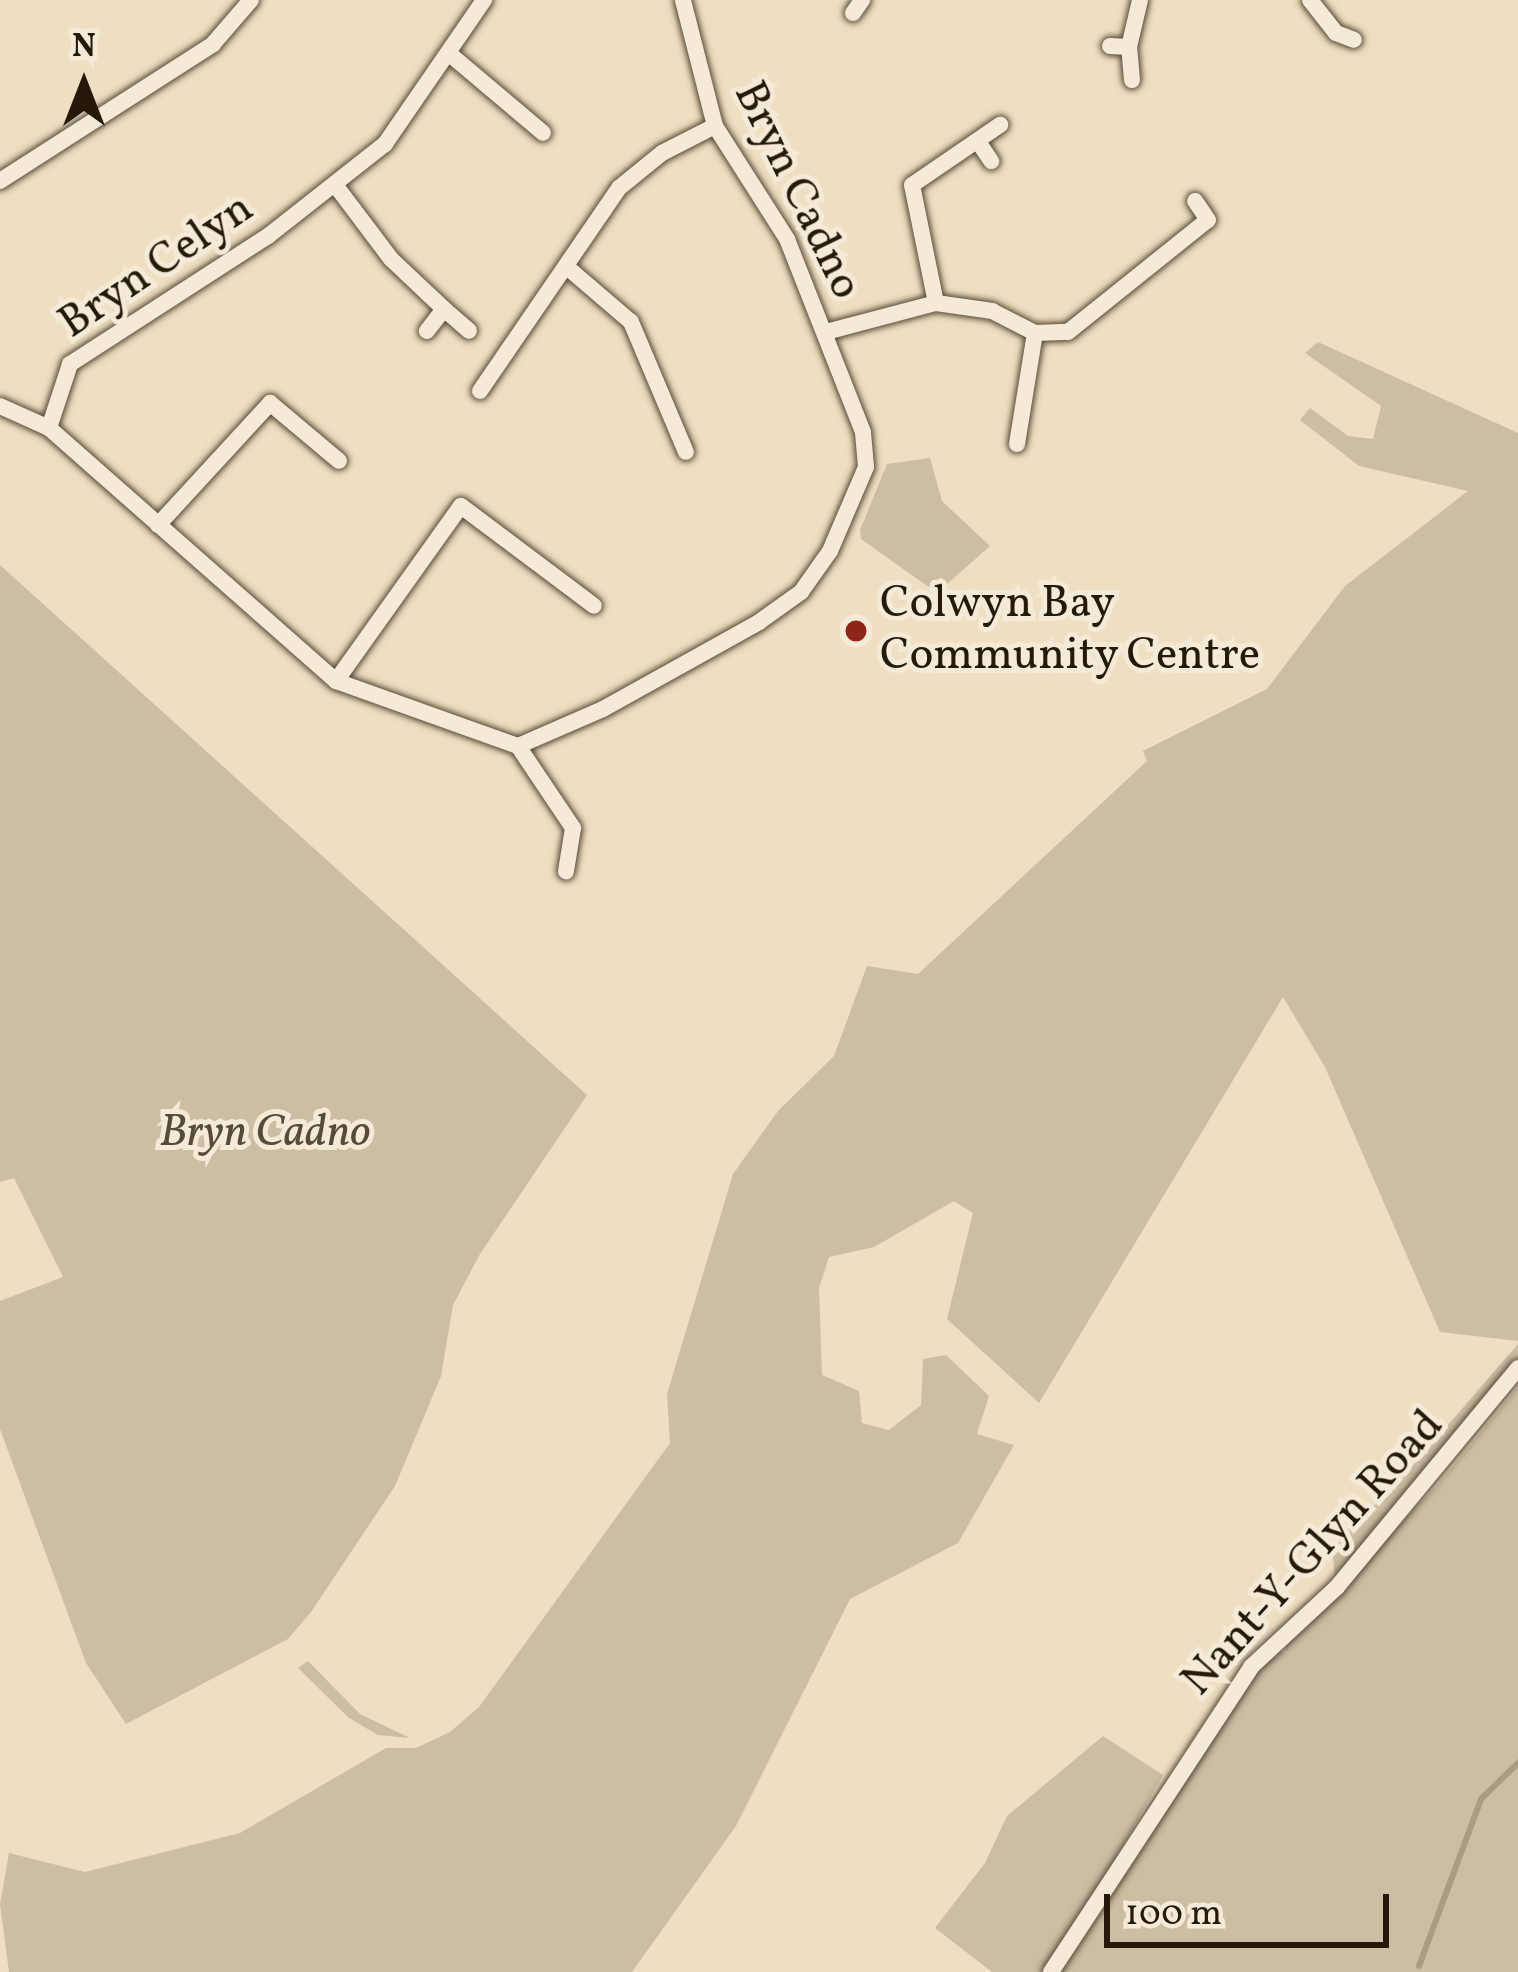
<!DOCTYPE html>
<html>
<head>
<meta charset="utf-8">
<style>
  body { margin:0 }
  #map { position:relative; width:1518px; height:1972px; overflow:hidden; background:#efdec1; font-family:Vollkorn,serif }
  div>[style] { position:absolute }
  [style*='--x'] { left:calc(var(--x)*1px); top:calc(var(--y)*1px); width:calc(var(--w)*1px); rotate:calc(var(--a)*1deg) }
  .green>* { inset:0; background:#cdbda2 }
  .stream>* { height:6px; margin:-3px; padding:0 3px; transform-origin:3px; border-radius:3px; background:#ab9b83 }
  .roads { filter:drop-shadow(0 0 3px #584a38) drop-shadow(0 0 3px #584a38) }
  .minor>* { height:16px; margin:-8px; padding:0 8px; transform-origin:8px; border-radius:8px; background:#f5ead7 }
  .dots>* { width:33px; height:33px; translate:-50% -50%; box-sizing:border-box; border:6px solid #f5ead7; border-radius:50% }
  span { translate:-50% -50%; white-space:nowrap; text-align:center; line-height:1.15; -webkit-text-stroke:10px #f5ead7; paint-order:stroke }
  .street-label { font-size:45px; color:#26190a }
  .poi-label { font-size:45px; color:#26190a }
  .left { translate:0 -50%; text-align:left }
  .park-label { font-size:45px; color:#584a38; font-style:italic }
  .north { position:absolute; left:24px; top:24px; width:120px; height:120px; -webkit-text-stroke:9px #f5ead7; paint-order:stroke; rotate:0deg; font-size:33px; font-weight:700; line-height:48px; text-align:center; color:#26190a }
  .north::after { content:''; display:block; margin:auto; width:42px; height:54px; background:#26190a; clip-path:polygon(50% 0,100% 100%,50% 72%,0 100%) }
  .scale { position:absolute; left:1104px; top:1894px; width:285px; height:54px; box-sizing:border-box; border:6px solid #26190a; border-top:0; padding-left:15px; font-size:36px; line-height:42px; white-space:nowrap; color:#26190a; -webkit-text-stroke:9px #f5ead7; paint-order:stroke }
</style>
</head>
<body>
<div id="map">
  <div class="green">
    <i style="clip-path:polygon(1318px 342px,1518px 433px,1518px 1341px,1440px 1332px,1325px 1067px,1283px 997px,1039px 1403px,947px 1319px,973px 1213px,954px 1201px,874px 1247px,829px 1257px,819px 1288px,822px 1375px,859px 1391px,862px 1423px,889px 1430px,921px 1405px,923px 1359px,946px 1355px,989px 1396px,977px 1434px,1014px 1445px,958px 1543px,850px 1599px,736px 1826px,632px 1972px,9px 1972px,0 1904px,9px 1853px,85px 1872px,240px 1833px,386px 1748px,416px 1748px,450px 1732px,479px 1707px,670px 1443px,667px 1394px,733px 1174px,778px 1111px,834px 1056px,867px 966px,918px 974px,1147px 761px,1143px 751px,1267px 689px,1345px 586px,1468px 491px,1359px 466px,1300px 420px,1310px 408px,1348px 436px,1373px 439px,1381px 406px,1305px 353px)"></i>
    <i style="clip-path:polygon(930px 458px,942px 501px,990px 546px,937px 593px,861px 539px,860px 530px,887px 464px)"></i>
    <i style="clip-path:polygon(0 565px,587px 1095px,480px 1254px,453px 1305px,441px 1376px,395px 1486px,311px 1612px,288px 1639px,126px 1724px,86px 1663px,0 1429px,0 1301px,63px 1277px,14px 1178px,0 1182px)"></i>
    <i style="clip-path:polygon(1518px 1344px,1518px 1359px,1455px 1443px,1335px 1579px,1333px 1557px,1344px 1531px,1390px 1492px)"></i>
    <i style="clip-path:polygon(1518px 1387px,1518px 1972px,1061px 1972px,1259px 1670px,1277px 1649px,1284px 1653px,1289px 1638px,1437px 1486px)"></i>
    <i style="clip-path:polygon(308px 1661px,360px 1714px,410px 1738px,378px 1735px,349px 1718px,298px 1668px)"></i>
    <i style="clip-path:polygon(1103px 1736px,1163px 1775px,1051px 1972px,992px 1972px,935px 1928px,985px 1863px,1007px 1816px)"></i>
  </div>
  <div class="stream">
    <i style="--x:1419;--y:1966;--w:178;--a:-69.6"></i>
    <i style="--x:1481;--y:1799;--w:52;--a:-44.2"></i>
  </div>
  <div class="roads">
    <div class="minor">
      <i style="--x:1310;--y:0;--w:42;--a:51.8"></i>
      <i style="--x:1336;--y:33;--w:19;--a:21"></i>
      <i style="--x:853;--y:13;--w:16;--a:-55"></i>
      <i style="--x:1110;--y:46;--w:19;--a:3"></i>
      <i style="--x:452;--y:56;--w:119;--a:40.2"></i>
      <i style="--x:1132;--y:80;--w:33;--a:-95"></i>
      <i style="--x:1129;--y:47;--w:48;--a:-76.8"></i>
      <i style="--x:979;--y:143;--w:22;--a:56"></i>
      <i style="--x:0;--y:181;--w:253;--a:-32.7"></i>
      <i style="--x:213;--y:44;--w:58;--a:-49.2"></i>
      <i style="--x:336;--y:186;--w:91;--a:53"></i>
      <i style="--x:391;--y:259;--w:73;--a:43.3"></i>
      <i style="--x:444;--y:309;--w:28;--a:128"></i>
      <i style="--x:568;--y:268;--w:83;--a:40.6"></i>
      <i style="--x:631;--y:322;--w:141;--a:67.1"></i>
      <i style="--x:936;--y:303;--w:120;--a:-101.5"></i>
      <i style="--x:912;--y:185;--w:107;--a:-34.3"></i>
      <i style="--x:444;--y:309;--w:33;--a:41"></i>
      <i style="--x:826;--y:332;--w:114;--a:-14.8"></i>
      <i style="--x:936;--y:303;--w:57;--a:8.1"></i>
      <i style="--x:992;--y:311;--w:48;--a:27.1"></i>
      <i style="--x:1035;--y:333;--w:33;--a:-2"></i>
      <i style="--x:1068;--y:332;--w:179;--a:-38.7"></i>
      <i style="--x:1208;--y:220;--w:23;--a:-124"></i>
      <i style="--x:480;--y:391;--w:246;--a:-55.6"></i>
      <i style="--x:619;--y:188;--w:55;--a:-39.1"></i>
      <i style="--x:662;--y:153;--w:59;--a:-27"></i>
      <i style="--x:0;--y:406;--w:54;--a:24.2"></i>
      <i style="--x:49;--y:428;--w:383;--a:41.4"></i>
      <i style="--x:336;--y:681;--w:193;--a:19.7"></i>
      <i style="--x:518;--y:746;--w:93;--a:-23.5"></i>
      <i style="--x:603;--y:709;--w:179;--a:-29.1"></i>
      <i style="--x:759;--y:622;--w:52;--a:-35.5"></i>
      <i style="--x:801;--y:592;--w:50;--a:-54.7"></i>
      <i style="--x:830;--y:551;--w:91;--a:-66.8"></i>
      <i style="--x:866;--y:467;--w:35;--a:-95"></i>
      <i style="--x:863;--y:432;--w:207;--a:-111.5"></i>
      <i style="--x:787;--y:239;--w:134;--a:-122.5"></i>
      <i style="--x:715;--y:126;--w:130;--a:-104.3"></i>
      <i style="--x:49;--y:428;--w:67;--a:-71.8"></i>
      <i style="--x:70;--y:364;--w:236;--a:-32.9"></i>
      <i style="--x:268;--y:236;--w:149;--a:-38.2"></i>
      <i style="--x:385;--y:144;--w:175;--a:-55.5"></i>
      <i style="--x:1017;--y:444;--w:112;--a:-80.8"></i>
      <i style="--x:158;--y:525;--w:166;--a:-47.4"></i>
      <i style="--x:270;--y:403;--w:90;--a:40"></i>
      <i style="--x:336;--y:681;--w:215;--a:-54.5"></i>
      <i style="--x:461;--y:506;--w:166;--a:36.9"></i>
      <i style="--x:518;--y:746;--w:99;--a:56.1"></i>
      <i style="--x:573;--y:828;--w:44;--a:99.2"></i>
      <i style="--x:1051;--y:1972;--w:365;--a:-56.7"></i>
      <i style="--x:1251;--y:1667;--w:117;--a:-42.9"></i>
      <i style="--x:1337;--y:1587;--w:284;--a:-50.4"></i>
    </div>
  </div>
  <div class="dots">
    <i style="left:856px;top:631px;background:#8f2418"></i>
  </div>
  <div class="street-label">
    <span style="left:796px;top:191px;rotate:64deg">Bryn Cadno</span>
    <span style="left:157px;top:267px;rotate:-34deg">Bryn Celyn</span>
    <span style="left:1314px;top:1554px;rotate:-48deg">Nant-Y-Glyn Road</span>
  </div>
  <div class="poi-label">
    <span class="left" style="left:880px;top:631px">Colwyn Bay<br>Community Centre</span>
  </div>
  <div class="park-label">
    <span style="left:265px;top:1134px">Bryn Cadno</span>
  </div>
  <div class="north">N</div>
  <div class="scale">100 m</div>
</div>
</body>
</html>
